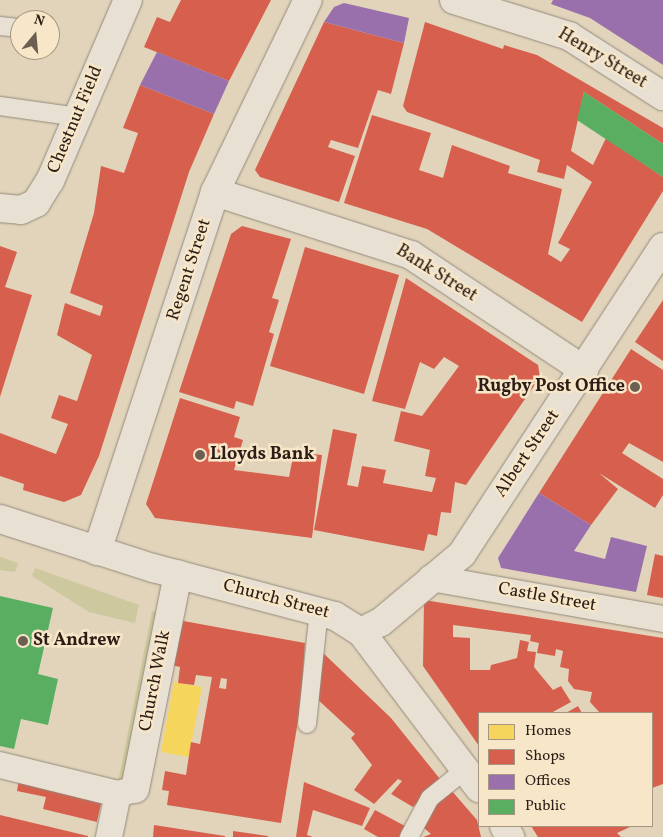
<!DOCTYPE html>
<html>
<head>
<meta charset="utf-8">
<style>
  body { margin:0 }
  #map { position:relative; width:663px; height:837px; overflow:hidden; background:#e2d4bb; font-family:Vollkorn,serif }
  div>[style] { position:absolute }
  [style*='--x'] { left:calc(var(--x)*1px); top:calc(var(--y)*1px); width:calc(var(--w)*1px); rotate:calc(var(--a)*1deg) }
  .green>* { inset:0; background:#cdc89e }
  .homes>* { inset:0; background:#f6d55c }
  .shops>* { inset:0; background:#d6604d }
  .offices>* { inset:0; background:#9970ab }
  .public>* { inset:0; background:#5aae61 }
  .roads { filter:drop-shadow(0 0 1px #938a7b) drop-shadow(0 0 1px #938a7b) }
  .service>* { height:18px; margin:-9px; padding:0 9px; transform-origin:9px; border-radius:9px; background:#e7e0d3 }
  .pedestrian>* { height:26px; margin:-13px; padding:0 13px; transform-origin:13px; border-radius:13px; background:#e7e0d3 }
  .minor>* { height:28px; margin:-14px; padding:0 14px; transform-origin:14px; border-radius:14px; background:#e7e0d3 }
  .secondary>* { height:28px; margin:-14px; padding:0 14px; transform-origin:14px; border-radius:14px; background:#e7e0d3 }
  .dots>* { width:14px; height:14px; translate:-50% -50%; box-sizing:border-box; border:2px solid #f7e6c8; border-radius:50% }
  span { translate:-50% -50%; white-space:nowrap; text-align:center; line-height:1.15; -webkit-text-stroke:5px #f7e6c8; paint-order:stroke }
  .street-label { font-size:18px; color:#2c1e17 }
  .poi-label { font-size:18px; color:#2c1e17; font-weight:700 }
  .right { translate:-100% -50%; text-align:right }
  .left { translate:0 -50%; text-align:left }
  .legend { position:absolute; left:478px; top:712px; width:175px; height:115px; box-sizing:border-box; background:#f7e6c8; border:1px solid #a69681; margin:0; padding:6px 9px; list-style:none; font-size:15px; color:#2c1e17 }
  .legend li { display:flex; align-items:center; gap:10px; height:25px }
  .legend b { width:25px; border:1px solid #a69681 }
  .north { position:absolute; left:10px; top:10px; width:50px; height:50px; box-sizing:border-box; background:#f7e6c8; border:1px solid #a69681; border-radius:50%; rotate:17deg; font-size:14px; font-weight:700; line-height:20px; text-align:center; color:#2c1e17 }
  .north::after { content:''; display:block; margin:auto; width:18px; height:22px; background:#6c5e50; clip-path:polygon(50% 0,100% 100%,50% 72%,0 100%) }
</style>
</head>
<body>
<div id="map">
  <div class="green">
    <i style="clip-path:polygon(0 557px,18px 563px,15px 572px,0 570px)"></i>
    <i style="clip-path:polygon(35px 568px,139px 605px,135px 623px,89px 612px,32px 576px)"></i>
    <i style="clip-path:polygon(152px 611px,158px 613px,127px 788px,117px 787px)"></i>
  </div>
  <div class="homes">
    <i style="clip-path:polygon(174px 682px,202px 687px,189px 757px,161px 752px)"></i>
  </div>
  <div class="shops">
    <i style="clip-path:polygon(181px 0,271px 0,229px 81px,144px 47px,157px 17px,170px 22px)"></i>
    <i style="clip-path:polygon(324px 22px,404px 43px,391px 94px,378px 90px,358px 148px,331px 140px,328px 147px,355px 156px,339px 202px,260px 177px,255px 170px)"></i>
    <i style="clip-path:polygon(425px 22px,503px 49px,504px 45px,537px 55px,663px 128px,663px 144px,584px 92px,571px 151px,593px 165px,606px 138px,663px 177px,663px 191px,582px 322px,427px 229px,344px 203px,372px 115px,431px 133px,419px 170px,443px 178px,452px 145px,510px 166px,508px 173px,562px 189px,548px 254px,561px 262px,570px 249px,558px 243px,592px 182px,567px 165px,564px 179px,537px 172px,540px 160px,407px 112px,403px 106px)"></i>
    <i style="clip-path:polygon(140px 85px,214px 114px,189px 172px,99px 456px,81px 495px,64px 502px,23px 490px,24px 484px,0 476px,0 433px,56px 454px,68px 424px,51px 418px,59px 395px,77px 401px,92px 355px,57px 335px,65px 303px,100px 316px,103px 306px,70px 293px,94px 213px,101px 166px,124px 173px,138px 133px,123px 128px)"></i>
    <i style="clip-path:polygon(242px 226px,291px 239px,272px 298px,279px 300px,269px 332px,274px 334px,253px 406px,236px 401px,234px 409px,179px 392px,231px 234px)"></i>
    <i style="clip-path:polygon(0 246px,17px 252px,5px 287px,32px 295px,0 397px)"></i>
    <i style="clip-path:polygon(305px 247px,399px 275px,364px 394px,270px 366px)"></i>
    <i style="clip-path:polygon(406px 278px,538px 365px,540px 377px,466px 485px,455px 482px,451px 513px,441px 512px,437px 536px,428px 534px,424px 551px,314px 530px,333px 429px,357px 434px,347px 485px,358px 487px,362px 466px,386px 470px,383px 483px,432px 492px,436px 478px,425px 476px,430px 450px,394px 441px,401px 411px,422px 416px,459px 366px,444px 357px,434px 369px,420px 362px,405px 409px,372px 401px)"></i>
    <i style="clip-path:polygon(663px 300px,663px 361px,635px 342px)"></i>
    <i style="clip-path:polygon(631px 349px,663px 370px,663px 462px,629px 443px,622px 453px,663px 479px,663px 495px,655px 508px,599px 473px,618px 489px,591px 525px,539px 493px)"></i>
    <i style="clip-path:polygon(180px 398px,240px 417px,234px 437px,243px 440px,234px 470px,289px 477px,294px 452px,322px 455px,312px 538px,155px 518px,146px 504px)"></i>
    <i style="clip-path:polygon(655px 554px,663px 556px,663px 598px,647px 595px)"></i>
    <i style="clip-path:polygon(424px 600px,663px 638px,663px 784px,652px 788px,652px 713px,600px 713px,590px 702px,592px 692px,574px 689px,568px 681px,569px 669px,560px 667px,563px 651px,556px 649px,555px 656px,537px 653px,539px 643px,530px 641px,531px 635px,453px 625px,453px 637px,470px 638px,470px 670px,490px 670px,491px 665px,517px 658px,520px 640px,529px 642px,527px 651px,536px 652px,534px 667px,553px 690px,561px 686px,571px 702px,551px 713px,479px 713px,479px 746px,423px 666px)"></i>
    <i style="clip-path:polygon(evenodd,178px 620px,305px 643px,301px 703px,281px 823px,167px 805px,169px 791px,162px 790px,165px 771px,186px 775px,191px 742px,200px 744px,212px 677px,196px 675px,194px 685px,178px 683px,180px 667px,171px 665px,178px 620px,221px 678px,227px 679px,226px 689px,219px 688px,221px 678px)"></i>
    <i style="clip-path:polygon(319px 649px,391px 718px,440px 779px,413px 807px,391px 794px,402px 781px,398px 779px,374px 804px,354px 790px,372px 765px,351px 738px,355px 734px,315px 697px)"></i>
    <i style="clip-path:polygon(578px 706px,582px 713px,566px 713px)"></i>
    <i style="clip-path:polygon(19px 779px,102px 799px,97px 822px,43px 809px,46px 797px,17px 791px)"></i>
    <i style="clip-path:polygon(304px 782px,370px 808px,362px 826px,313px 810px,307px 835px,313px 837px,296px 837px)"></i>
    <i style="clip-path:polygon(451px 790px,477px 820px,481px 837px,423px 837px,431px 834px,424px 828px,432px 806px)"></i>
    <i style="clip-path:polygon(375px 810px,405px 826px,399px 837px,378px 837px,364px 829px)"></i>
    <i style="clip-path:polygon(0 815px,88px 836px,88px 837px,0 837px)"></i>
    <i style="clip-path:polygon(154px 825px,225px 836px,225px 837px,153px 837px)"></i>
    <i style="clip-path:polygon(531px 826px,632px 826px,617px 833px,621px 837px,538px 837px)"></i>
    <i style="clip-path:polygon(233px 831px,268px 836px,268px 837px,233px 837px)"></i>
  </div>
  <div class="offices">
    <i style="clip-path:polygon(553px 0,663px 0,663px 65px,590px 18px,551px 4px)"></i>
    <i style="clip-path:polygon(344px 3px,409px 18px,404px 43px,324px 22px,334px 7px)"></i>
    <i style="clip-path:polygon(157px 52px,229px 81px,214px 114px,140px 85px)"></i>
    <i style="clip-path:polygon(539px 493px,591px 525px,574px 551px,605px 559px,611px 537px,647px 546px,636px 592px,501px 568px,498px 558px)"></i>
  </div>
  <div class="public">
    <i style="clip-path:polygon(584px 92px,663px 144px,663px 177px,577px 120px)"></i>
    <i style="clip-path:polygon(0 596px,53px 608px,38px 674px,58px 679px,48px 725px,21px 719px,14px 749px,0 746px)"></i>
  </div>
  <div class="roads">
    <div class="service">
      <i style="--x:0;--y:26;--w:20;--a:6"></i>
      <i style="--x:0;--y:106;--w:79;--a:8"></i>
      <i style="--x:307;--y:724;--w:115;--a:-84"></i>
      <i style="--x:409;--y:837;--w:44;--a:-61.7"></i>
      <i style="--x:430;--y:798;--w:45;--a:-38.7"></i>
    </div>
    <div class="pedestrian">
      <i style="--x:431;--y:578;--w:236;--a:10"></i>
      <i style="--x:0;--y:765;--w:122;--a:13.8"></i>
      <i style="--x:118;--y:794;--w:18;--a:-16"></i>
      <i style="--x:109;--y:837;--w:44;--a:-78.2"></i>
    </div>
    <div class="minor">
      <i style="--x:454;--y:0;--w:121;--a:17.4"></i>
      <i style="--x:569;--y:36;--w:112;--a:32.6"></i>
      <i style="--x:215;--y:192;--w:206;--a:17.8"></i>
      <i style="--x:411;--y:255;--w:208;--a:33.6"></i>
      <i style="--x:0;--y:208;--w:21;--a:5"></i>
      <i style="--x:21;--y:210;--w:17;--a:-25"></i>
      <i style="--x:36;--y:203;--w:26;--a:-58"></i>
      <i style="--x:50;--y:181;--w:197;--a:-66.7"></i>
      <i style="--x:97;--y:551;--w:378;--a:-71.8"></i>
      <i style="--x:215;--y:192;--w:213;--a:-64.2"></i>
      <i style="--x:361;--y:632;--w:22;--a:-27"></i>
      <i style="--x:381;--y:622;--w:106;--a:-40"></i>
      <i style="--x:462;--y:554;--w:367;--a:-56.8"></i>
      <i style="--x:135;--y:789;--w:219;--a:-78.7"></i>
    </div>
    <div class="secondary">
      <i style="--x:0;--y:519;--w:161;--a:17.8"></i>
      <i style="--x:153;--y:568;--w:188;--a:14.8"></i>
      <i style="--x:335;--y:616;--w:31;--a:32"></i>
      <i style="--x:361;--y:632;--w:196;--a:52.9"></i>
      <i style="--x:504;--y:826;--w:13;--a:61"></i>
    </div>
  </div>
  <div class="dots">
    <i style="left:635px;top:387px;background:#6c5e50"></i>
    <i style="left:200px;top:455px;background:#6c5e50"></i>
    <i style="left:23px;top:641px;background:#6c5e50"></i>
  </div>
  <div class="street-label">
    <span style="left:602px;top:59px;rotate:31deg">Henry Street</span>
    <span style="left:76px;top:120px;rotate:-67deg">Chestnut Field</span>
    <span style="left:190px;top:270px;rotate:-72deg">Regent Street</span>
    <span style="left:436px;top:274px;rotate:32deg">Bank Street</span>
    <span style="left:528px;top:454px;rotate:-56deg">Albert Street</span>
    <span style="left:547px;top:598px;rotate:10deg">Castle Street</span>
    <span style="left:276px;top:600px;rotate:15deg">Church Street</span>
    <span style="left:156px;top:681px;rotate:-79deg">Church Walk</span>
  </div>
  <div class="poi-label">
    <span class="right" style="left:625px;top:387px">Rugby Post Office</span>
    <span class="left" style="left:210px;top:455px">Lloyds Bank</span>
    <span class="left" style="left:33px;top:641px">St Andrew</span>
  </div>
  <ul class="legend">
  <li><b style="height:14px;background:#f6d55c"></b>Homes</li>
  <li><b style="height:14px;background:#d6604d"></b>Shops</li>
  <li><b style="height:14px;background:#9970ab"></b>Offices</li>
  <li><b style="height:14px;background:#5aae61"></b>Public</li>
  </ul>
  <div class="north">N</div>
</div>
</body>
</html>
